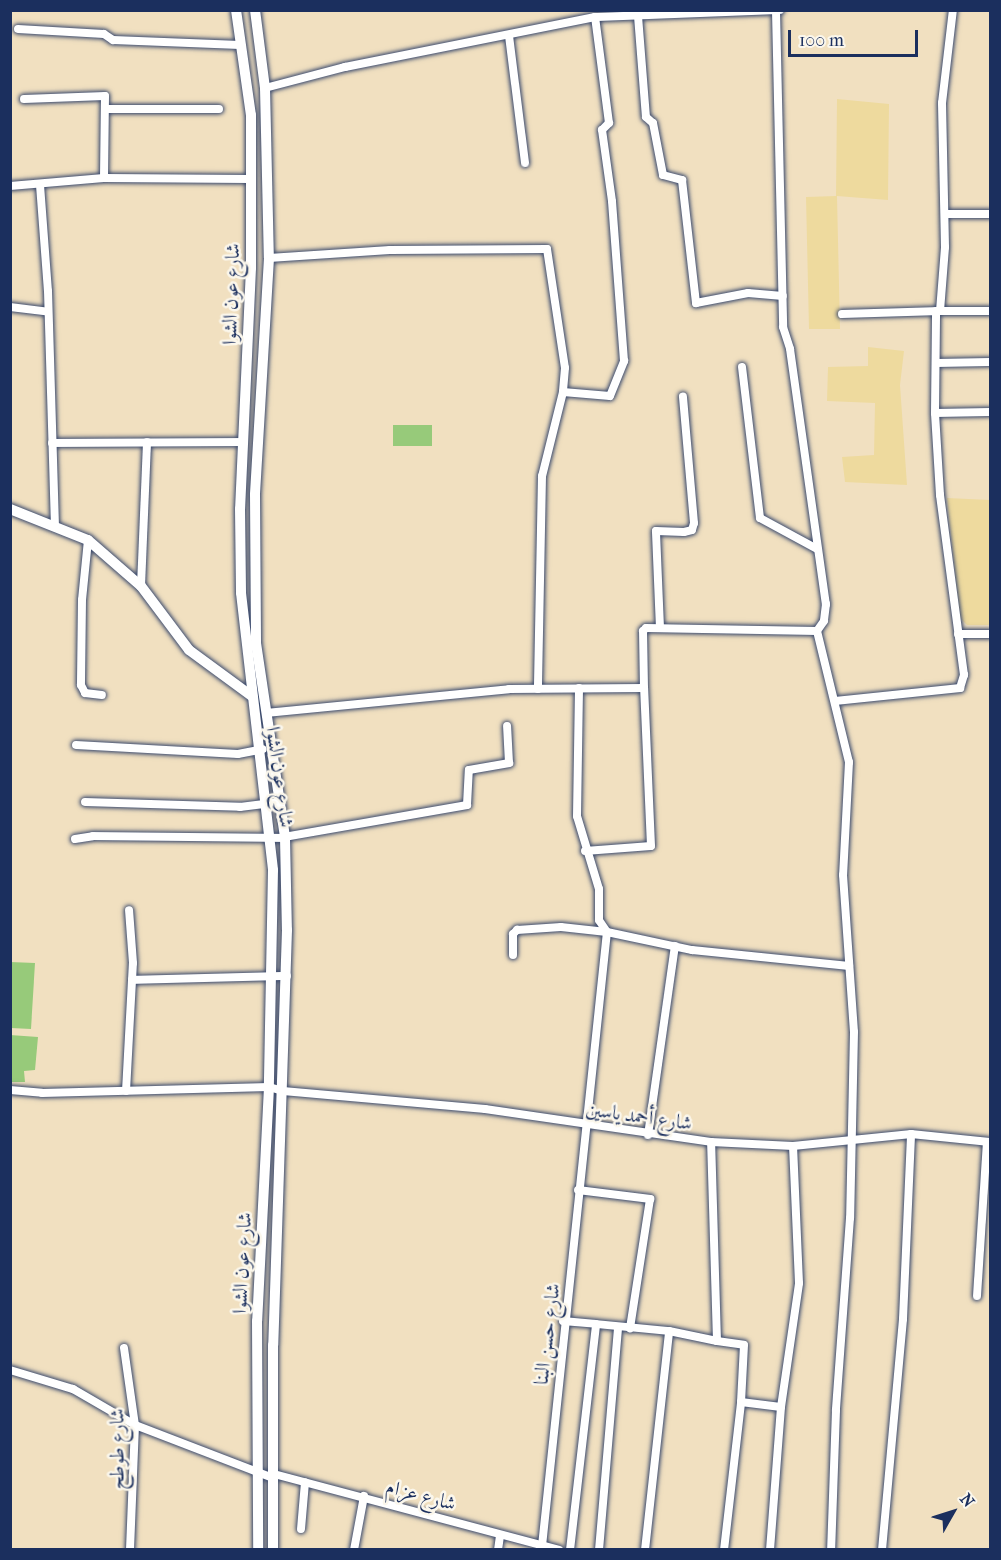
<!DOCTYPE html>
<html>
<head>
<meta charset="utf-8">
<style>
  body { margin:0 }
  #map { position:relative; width:1001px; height:1560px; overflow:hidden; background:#f1e0c0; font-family:"IM FELL French Canon",Amiri,serif }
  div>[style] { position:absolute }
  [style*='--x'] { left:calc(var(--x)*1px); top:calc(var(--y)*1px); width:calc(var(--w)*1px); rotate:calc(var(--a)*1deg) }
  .green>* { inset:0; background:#97ca7a }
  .sand>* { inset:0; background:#eeda9e }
  .roads { filter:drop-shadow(0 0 2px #3b4a6d) drop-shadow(0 0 2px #3b4a6d) }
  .street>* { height:8px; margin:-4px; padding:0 4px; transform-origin:4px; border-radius:4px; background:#fff }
  .secondary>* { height:10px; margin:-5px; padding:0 5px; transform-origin:5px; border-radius:5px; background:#fff }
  span { translate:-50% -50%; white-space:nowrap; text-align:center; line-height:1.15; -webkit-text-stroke:5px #fbf7ec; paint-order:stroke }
  .street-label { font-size:20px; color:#1b2f5e }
  .frame { position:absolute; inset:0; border:12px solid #1b2f5e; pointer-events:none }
  .north { position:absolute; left:923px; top:1482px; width:60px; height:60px; -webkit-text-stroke:4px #fbf7ec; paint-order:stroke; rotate:51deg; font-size:16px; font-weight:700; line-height:24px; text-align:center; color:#1b2f5e }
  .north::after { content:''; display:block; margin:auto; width:21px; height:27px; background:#1b2f5e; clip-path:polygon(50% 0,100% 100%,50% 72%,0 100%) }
  .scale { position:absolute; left:788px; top:30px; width:130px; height:27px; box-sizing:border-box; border:3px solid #1b2f5e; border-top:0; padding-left:8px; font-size:18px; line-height:21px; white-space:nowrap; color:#1b2f5e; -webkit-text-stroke:4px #fbf7ec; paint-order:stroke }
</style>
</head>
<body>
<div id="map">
  <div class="green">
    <i style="clip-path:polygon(393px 425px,432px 425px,432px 446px,393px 446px)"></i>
    <i style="clip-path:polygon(10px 962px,35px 963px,31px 1029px,11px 1028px)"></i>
    <i style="clip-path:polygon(10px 1035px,38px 1037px,35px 1070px,24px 1071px,25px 1082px,11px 1082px)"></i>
  </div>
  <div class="sand">
    <i style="clip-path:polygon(837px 99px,889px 104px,888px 200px,837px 196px,840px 329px,809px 329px,806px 197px,836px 196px)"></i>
    <i style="clip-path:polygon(868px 347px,904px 351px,900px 385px,907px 485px,845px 482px,842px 457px,874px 455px,875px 403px,827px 401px,828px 367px,868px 366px)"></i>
    <i style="clip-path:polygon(947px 498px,990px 500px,990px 625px,967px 625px,960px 618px)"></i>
  </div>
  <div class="roads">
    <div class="street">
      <i style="--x:776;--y:11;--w:316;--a:88.7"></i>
      <i style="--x:783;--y:327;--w:23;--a:72"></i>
      <i style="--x:790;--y:349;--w:258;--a:82"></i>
      <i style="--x:826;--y:604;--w:17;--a:97"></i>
      <i style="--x:824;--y:621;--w:12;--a:125"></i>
      <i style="--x:638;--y:16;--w:101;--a:85.5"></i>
      <i style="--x:646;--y:117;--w:9;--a:41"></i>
      <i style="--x:653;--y:123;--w:53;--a:79.1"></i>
      <i style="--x:663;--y:175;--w:20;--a:15"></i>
      <i style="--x:682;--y:180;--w:124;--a:83.5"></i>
      <i style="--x:696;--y:303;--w:53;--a:-10.9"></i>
      <i style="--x:748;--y:293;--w:35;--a:5"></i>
      <i style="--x:18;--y:29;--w:86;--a:3.3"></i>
      <i style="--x:104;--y:34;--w:11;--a:34"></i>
      <i style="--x:113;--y:40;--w:127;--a:2.3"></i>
      <i style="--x:509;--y:36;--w:128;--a:82.8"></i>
      <i style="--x:265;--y:88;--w:83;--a:-14.7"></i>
      <i style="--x:345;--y:67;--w:255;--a:-11.3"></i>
      <i style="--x:595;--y:17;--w:185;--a:-2.2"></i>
      <i style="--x:24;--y:99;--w:81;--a:-2.1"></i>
      <i style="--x:105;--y:96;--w:82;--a:90.7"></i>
      <i style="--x:106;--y:109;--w:113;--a:0"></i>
      <i style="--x:40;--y:185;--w:106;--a:85.7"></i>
      <i style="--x:48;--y:291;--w:234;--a:88.3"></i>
      <i style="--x:10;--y:186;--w:94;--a:-4.9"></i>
      <i style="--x:104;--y:178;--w:146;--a:0.4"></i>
      <i style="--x:945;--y:214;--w:45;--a:0"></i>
      <i style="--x:269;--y:258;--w:121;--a:-3.8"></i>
      <i style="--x:390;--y:250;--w:157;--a:-0.4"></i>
      <i style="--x:547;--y:249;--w:120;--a:81.4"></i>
      <i style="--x:565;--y:368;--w:24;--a:95"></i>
      <i style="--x:563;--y:392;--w:87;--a:104"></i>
      <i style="--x:542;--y:476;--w:213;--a:91.1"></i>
      <i style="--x:10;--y:307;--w:38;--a:7"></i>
      <i style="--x:940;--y:311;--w:50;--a:0"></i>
      <i style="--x:842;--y:314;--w:98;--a:-1.8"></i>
      <i style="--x:940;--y:311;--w:64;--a:-85.5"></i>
      <i style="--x:945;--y:247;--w:144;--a:-91.2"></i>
      <i style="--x:942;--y:103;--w:94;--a:-83.3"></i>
      <i style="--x:936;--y:363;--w:54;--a:-1.1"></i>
      <i style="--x:742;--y:367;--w:152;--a:83.2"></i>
      <i style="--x:760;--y:518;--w:65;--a:28.5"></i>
      <i style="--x:563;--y:392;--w:47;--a:4.9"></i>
      <i style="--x:610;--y:396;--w:38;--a:-68"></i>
      <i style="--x:624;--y:361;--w:160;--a:-94.3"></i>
      <i style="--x:612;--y:201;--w:72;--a:-98"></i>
      <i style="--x:602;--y:130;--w:10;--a:-45"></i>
      <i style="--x:609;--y:123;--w:107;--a:-97.5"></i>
      <i style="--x:935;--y:413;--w:55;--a:-1"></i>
      <i style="--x:52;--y:443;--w:191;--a:-0.3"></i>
      <i style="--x:88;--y:540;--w:60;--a:95.7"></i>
      <i style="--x:82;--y:600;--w:85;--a:90.7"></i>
      <i style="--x:81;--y:685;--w:9;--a:63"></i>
      <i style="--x:85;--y:693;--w:17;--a:7"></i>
      <i style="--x:141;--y:586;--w:144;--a:-87.6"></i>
      <i style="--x:660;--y:628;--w:97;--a:-92.4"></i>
      <i style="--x:656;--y:531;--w:28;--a:2"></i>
      <i style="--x:684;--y:532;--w:8;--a:-14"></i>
      <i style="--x:692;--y:530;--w:7;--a:-74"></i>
      <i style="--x:694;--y:523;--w:127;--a:-95"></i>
      <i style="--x:958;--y:634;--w:32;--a:0"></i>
      <i style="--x:835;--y:701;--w:126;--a:-5.9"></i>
      <i style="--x:960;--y:688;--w:14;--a:-73"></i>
      <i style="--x:964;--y:675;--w:182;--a:-97.6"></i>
      <i style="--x:940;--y:495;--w:82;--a:-93.5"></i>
      <i style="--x:935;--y:413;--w:102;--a:-89.4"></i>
      <i style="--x:266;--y:713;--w:244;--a:-5.6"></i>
      <i style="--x:509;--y:689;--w:135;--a:-0.4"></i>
      <i style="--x:644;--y:688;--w:57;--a:-91"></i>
      <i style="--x:643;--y:631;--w:4;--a:-45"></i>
      <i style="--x:646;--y:628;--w:171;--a:1"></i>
      <i style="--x:817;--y:631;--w:135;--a:76.3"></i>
      <i style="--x:849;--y:762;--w:113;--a:93"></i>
      <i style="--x:843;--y:875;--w:157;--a:86"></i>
      <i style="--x:854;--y:1032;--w:186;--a:91.2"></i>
      <i style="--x:850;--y:1218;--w:193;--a:94.2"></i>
      <i style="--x:836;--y:1410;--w:140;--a:92"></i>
      <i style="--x:76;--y:745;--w:162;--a:3.2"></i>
      <i style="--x:238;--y:754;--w:25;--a:-11"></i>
      <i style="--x:85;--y:802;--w:155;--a:1.8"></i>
      <i style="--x:240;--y:807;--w:40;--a:-7.1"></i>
      <i style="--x:284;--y:837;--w:186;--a:-9.9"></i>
      <i style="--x:467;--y:805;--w:35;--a:-87"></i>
      <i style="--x:469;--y:770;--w:41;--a:-9.9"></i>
      <i style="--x:509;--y:763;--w:37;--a:-93"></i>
      <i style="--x:75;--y:839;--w:18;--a:-9"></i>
      <i style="--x:93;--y:836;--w:192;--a:0.6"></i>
      <i style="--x:585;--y:851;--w:66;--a:-4.3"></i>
      <i style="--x:651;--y:846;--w:158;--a:-92.5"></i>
      <i style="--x:513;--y:955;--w:21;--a:-90"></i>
      <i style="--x:513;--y:934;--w:6;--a:-45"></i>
      <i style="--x:517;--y:930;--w:44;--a:-3.9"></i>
      <i style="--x:561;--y:927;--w:46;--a:6.2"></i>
      <i style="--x:607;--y:932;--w:87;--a:12"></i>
      <i style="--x:692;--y:950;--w:158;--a:5.8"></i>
      <i style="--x:132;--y:980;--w:155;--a:-1.5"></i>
      <i style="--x:10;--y:1090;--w:32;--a:5"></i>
      <i style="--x:42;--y:1093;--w:227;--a:-1.5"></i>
      <i style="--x:269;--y:1087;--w:15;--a:16"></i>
      <i style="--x:283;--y:1091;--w:203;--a:5.1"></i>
      <i style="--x:485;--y:1109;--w:228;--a:8.3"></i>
      <i style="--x:711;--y:1142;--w:82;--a:2.8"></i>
      <i style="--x:793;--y:1146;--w:119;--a:-5.8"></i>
      <i style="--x:911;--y:1134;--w:79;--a:5.8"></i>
      <i style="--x:126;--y:1091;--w:128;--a:-86.9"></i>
      <i style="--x:133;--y:963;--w:53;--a:-94.3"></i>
      <i style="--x:648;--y:1135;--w:191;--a:-81.9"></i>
      <i style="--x:578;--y:1190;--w:73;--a:7.1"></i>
      <i style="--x:650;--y:1199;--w:131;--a:98.8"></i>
      <i style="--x:977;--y:1296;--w:154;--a:-86.3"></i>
      <i style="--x:563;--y:1321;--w:33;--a:5"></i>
      <i style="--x:717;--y:1341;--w:27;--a:8"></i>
      <i style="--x:744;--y:1345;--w:57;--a:93"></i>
      <i style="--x:124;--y:1348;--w:78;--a:81.9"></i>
      <i style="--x:135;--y:1425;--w:125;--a:92.3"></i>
      <i style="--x:10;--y:1370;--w:66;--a:16.8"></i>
      <i style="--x:73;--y:1389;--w:72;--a:30.1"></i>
      <i style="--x:135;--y:1425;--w:148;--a:21"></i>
      <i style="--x:274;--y:1474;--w:295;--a:14.9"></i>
      <i style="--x:301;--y:1529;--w:47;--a:-85.1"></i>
      <i style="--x:542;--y:1546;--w:617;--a:-83.96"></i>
      <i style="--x:607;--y:932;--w:14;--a:-124"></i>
      <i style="--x:599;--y:920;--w:31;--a:-90"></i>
      <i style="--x:599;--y:889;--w:76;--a:-106.8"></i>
      <i style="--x:577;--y:816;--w:128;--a:-89.1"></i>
      <i style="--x:354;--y:1550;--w:55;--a:-79.5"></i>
      <i style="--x:498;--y:1550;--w:15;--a:-82"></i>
      <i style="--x:570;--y:1550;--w:227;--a:-83.4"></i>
      <i style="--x:596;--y:1324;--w:73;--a:5.5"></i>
      <i style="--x:599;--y:1550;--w:223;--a:-85.1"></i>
      <i style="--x:645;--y:1550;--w:220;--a:-83.7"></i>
      <i style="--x:669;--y:1331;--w:49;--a:11.8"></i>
      <i style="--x:717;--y:1341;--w:199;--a:-91.7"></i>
      <i style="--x:724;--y:1550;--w:149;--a:-83.4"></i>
      <i style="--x:741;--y:1402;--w:40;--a:7.1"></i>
      <i style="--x:781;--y:1407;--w:125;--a:-81.7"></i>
      <i style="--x:799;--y:1283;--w:137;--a:-92.5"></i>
      <i style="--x:770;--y:1550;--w:143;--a:-85.6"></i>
      <i style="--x:882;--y:1550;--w:232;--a:-84.8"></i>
      <i style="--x:903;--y:1319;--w:185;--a:-87.5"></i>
    </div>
    <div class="secondary">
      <i style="--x:236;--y:10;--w:106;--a:81.9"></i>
      <i style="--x:251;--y:115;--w:153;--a:90"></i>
      <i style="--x:251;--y:268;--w:241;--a:92.6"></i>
      <i style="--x:240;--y:509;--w:84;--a:89.3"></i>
      <i style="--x:241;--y:593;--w:279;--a:83.4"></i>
      <i style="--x:273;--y:870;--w:217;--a:91.1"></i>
      <i style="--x:269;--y:1087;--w:234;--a:92.9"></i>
      <i style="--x:257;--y:1321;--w:229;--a:89.7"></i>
      <i style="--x:255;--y:10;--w:79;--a:82.7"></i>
      <i style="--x:265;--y:88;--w:170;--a:88.7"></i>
      <i style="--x:269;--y:258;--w:237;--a:93.4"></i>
      <i style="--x:255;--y:495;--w:148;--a:89.6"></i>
      <i style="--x:256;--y:643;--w:197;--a:81.5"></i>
      <i style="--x:285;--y:838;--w:92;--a:88.8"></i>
      <i style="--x:287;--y:930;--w:415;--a:91.9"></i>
      <i style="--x:273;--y:1345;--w:205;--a:90"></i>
      <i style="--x:10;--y:509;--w:84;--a:21.7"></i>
      <i style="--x:88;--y:540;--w:70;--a:41"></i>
      <i style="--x:141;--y:586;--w:80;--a:53.1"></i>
      <i style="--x:189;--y:650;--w:79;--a:36.3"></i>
    </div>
  </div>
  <div class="street-label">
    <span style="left:231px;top:294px;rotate:-88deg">شارع عون الشوا</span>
    <span style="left:280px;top:777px;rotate:82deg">شارع عون الشوا</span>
    <span style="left:639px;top:1116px;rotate:8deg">شارع أحمد ياسين</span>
    <span style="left:242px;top:1263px;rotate:-87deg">شارع عون الشوا</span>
    <span style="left:547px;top:1334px;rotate:-83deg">شارع حسن البنا</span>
    <span style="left:117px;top:1449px;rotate:-90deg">شارع طوطح</span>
    <span style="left:421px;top:1495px;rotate:15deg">شارع عزام</span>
  </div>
  <div class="frame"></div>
  <div class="north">N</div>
  <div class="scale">100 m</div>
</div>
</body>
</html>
